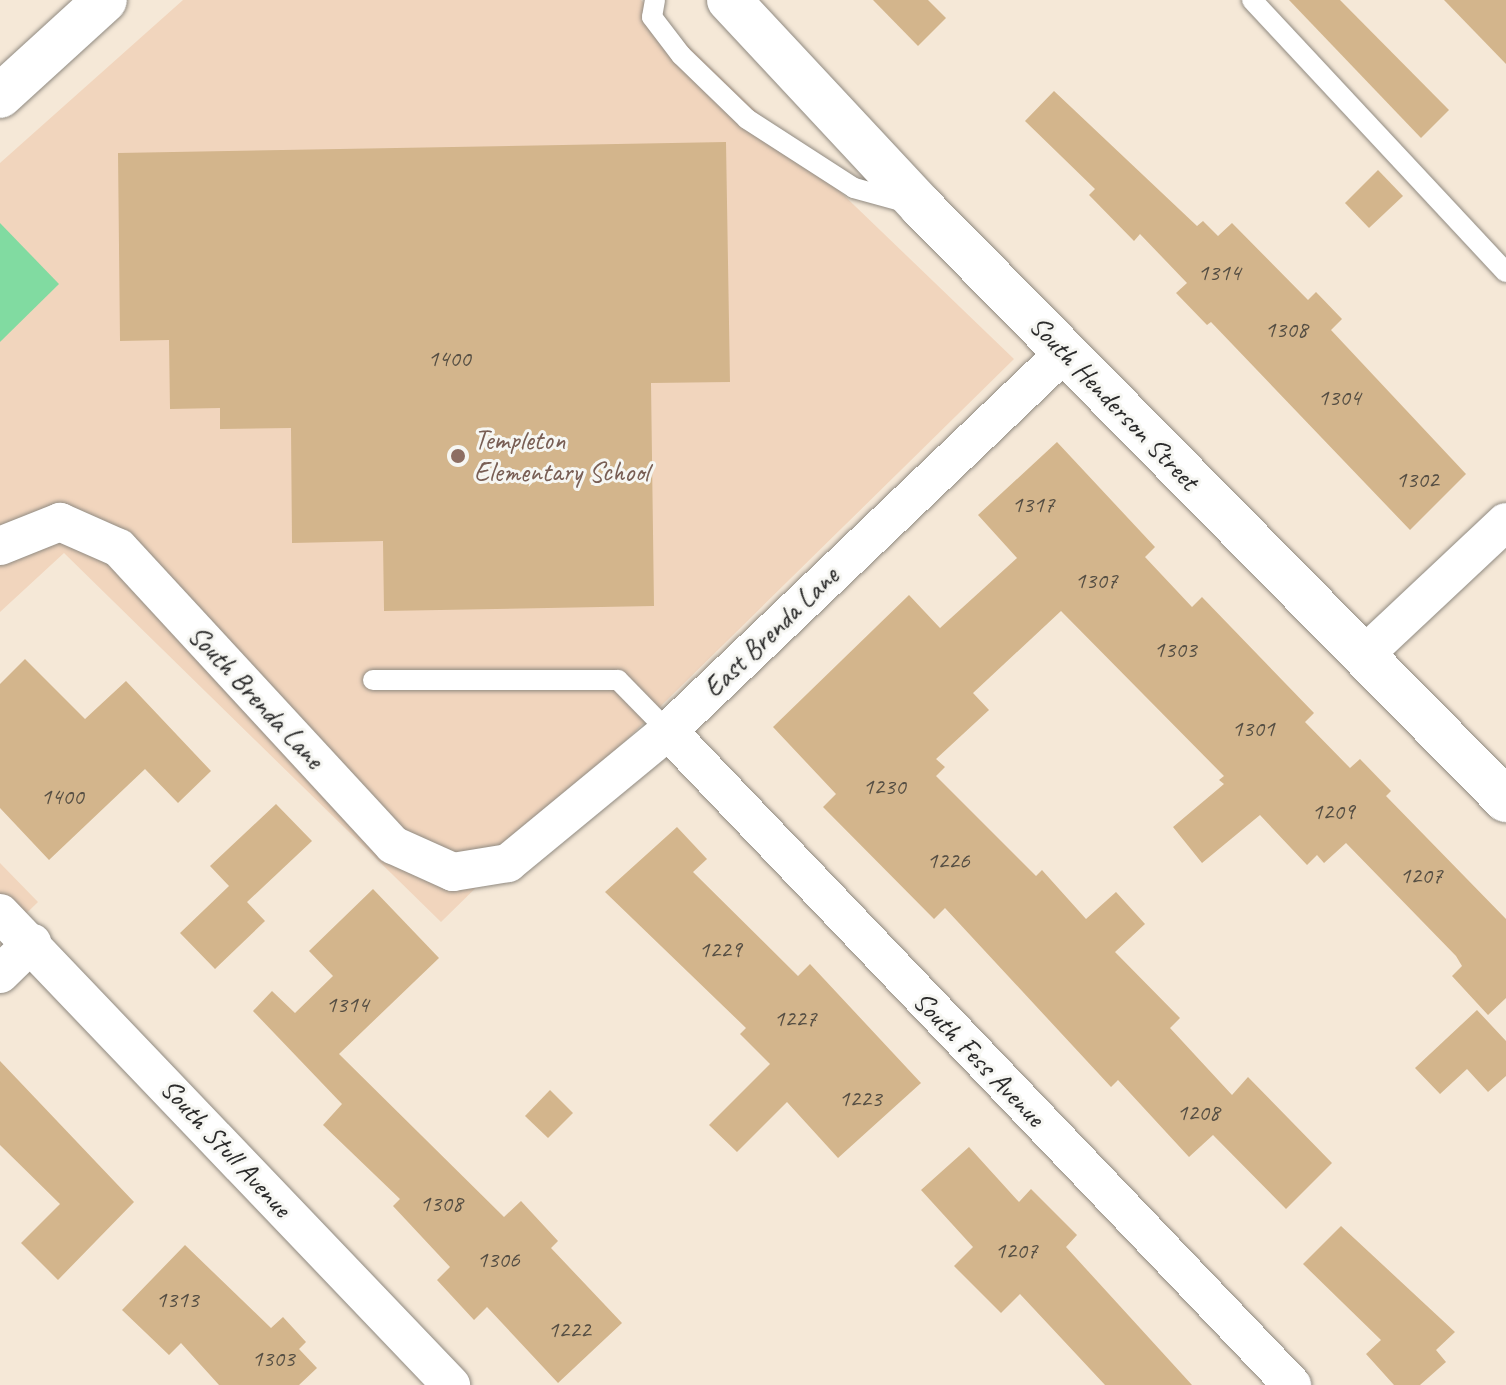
<!DOCTYPE html>
<html>
<head>
<meta charset="utf-8">
<style>
  body { margin:0 }
  #map { position:relative; width:1506px; height:1385px; overflow:hidden; background:#f5e8d7; font-family:Caveat,sans-serif }
  div>[style] { position:absolute }
  [style*='--x'] { left:calc(var(--x)*1px); top:calc(var(--y)*1px); width:calc(var(--w)*1px); rotate:calc(var(--a)*1deg) }
  .built>* { inset:0; background:#f1d5bd }
  .green>* { inset:0; background:#81dba1 }
  .building>* { inset:0; background:#d3b58c }
  .roads { filter:drop-shadow(0 0 2px #908a81) drop-shadow(0 0 2px #908a81) }
  .lane>* { height:20px; margin:-10px; padding:0 10px; transform-origin:10px; border-radius:10px; background:#fff }
  .street>* { height:38px; margin:-19px; padding:0 19px; transform-origin:19px; border-radius:19px; background:#fff }
  .secondary>* { height:44px; margin:-22px; padding:0 22px; transform-origin:22px; border-radius:22px; background:#fff }
  .dots>* { width:22px; height:22px; translate:-50% -50%; box-sizing:border-box; border:4px solid #f6f6f2; border-radius:50% }
  span { translate:-50% -50%; white-space:nowrap; text-align:center; line-height:1.15; -webkit-text-stroke:6px #f6f6f2; paint-order:stroke }
  .number-label { font-size:24px; color:#554e43 }
  .number-label span { -webkit-text-stroke-width:0 }
  .street-label { font-size:28px; color:#2b2b2b }
  .education-label { font-size:28px; color:#785e54 }
  .left { translate:0 -50%; text-align:left }
</style>
</head>
<body>
<div id="map">
  <div class="built">
    <i style="clip-path:polygon(183px 0,641px 0,1014px 359px,441px 922px,64px 553px,0 612px,0 163px)"></i>
    <i style="clip-path:polygon(0 863px,38px 902px,0 939px)"></i>
  </div>
  <div class="green">
    <i style="clip-path:polygon(0 223px,59px 284px,0 342px)"></i>
  </div>
  <div class="building">
    <i style="clip-path:polygon(873px 0,928px 0,946px 18px,918px 46px)"></i>
    <i style="clip-path:polygon(1289px 0,1340px 0,1449px 110px,1421px 138px)"></i>
    <i style="clip-path:polygon(1444px 0,1506px 0,1506px 64px)"></i>
    <i style="clip-path:polygon(1054px 91px,1197px 226px,1203px 221px,1218px 236px,1232px 223px,1308px 300px,1316px 292px,1342px 319px,1331px 330px,1466px 474px,1410px 530px,1211px 322px,1207px 325px,1176px 293px,1187px 283px,1140px 234px,1134px 241px,1089px 195px,1095px 189px,1025px 121px)"></i>
    <i style="clip-path:polygon(726px 142px,730px 382px,651px 383px,654px 606px,384px 611px,383px 541px,292px 543px,291px 428px,220px 429px,220px 408px,170px 409px,169px 340px,120px 341px,118px 153px)"></i>
    <i style="clip-path:polygon(1378px 170px,1403px 196px,1369px 228px,1345px 203px)"></i>
    <i style="clip-path:polygon(1057px 442px,1155px 547px,1145px 557px,1192px 607px,1202px 597px,1314px 713px,1305px 722px,1350px 768px,1360px 759px,1391px 791px,1386px 796px,1506px 919px,1506px 998px,1488px 1015px,1452px 976px,1462px 966px,1456px 956px,1346px 843px,1324px 863px,1317px 855px,1307px 865px,1260px 815px,1202px 863px,1173px 827px,1224px 784px,1219px 780px,1224px 776px,1061px 611px,973px 693px,989px 710px,936px 759px,945px 767px,936px 776px,1036px 876px,1042px 870px,1086px 919px,1116px 892px,1145px 924px,1115px 952px,1180px 1018px,1170px 1028px,1232px 1095px,1248px 1077px,1332px 1163px,1286px 1209px,1213px 1135px,1189px 1157px,1118px 1080px,1111px 1087px,945px 908px,934px 919px,823px 807px,836px 794px,773px 727px,909px 595px,940px 628px,1017px 558px,978px 515px)"></i>
    <i style="clip-path:polygon(25px 659px,85px 719px,126px 681px,211px 771px,178px 803px,145px 769px,49px 860px,0 808px,0 684px)"></i>
    <i style="clip-path:polygon(276px 804px,312px 841px,247px 902px,265px 921px,215px 969px,180px 933px,229px 886px,210px 866px)"></i>
    <i style="clip-path:polygon(677px 827px,707px 859px,693px 872px,798px 976px,810px 964px,921px 1083px,838px 1158px,787px 1102px,737px 1152px,709px 1125px,770px 1064px,740px 1034px,746px 1028px,605px 892px)"></i>
    <i style="clip-path:polygon(373px 889px,439px 958px,339px 1054px,504px 1217px,521px 1201px,558px 1241px,551px 1248px,622px 1323px,558px 1383px,487px 1307px,474px 1320px,437px 1280px,450px 1267px,393px 1206px,400px 1199px,323px 1125px,342px 1104px,253px 1011px,272px 991px,295px 1013px,333px 976px,309px 951px)"></i>
    <i style="clip-path:polygon(1477px 1010px,1506px 1041px,1506px 1076px,1488px 1092px,1467px 1069px,1440px 1094px,1415px 1068px)"></i>
    <i style="clip-path:polygon(0 1061px,134px 1202px,58px 1280px,21px 1243px,60px 1204px,0 1145px)"></i>
    <i style="clip-path:polygon(550px 1090px,573px 1113px,548px 1138px,525px 1116px)"></i>
    <i style="clip-path:polygon(969px 1147px,1019px 1202px,1031px 1189px,1077px 1235px,1066px 1247px,1192px 1385px,1105px 1385px,1020px 1294px,1001px 1313px,954px 1266px,973px 1247px,921px 1190px)"></i>
    <i style="clip-path:polygon(1341px 1226px,1455px 1332px,1436px 1350px,1446px 1362px,1420px 1385px,1394px 1385px,1366px 1354px,1381px 1340px,1303px 1264px)"></i>
    <i style="clip-path:polygon(185px 1245px,271px 1328px,283px 1317px,306px 1342px,299px 1349px,317px 1368px,299px 1385px,219px 1385px,181px 1343px,169px 1355px,122px 1310px)"></i>
  </div>
  <div class="roads">
    <div class="lane">
      <i style="--x:655;--y:0;--w:17;--a:100"></i>
      <i style="--x:652;--y:17;--w:48;--a:52.7"></i>
      <i style="--x:681;--y:55;--w:92;--a:44.1"></i>
      <i style="--x:747;--y:119;--w:127;--a:32.8"></i>
      <i style="--x:854;--y:188;--w:52;--a:15.6"></i>
      <i style="--x:1252;--y:0;--w:372;--a:47"></i>
      <i style="--x:373;--y:680;--w:245;--a:0"></i>
      <i style="--x:618;--y:680;--w:71;--a:45.6"></i>
    </div>
    <div class="street">
      <i style="--x:0;--y:546;--w:65;--a:-21.8"></i>
      <i style="--x:60;--y:522;--w:64;--a:23.8"></i>
      <i style="--x:119;--y:548;--w:404;--a:47.3"></i>
      <i style="--x:393;--y:845;--w:66;--a:24.2"></i>
      <i style="--x:453;--y:872;--w:56;--a:-9.3"></i>
      <i style="--x:508;--y:863;--w:207;--a:-39.5"></i>
      <i style="--x:668;--y:731;--w:549;--a:-43.67"></i>
      <i style="--x:1362;--y:657;--w:197;--a:-43.2"></i>
      <i style="--x:668;--y:731;--w:904;--a:46.34"></i>
      <i style="--x:0;--y:913;--w:653;--a:46.3"></i>
      <i style="--x:0;--y:974;--w:45;--a:-44.1"></i>
    </div>
    <div class="secondary">
      <i style="--x:729;--y:0;--w:282;--a:47"></i>
      <i style="--x:921;--y:206;--w:834;--a:45.44"></i>
      <i style="--x:0;--y:96;--w:142;--a:-42.4"></i>
    </div>
  </div>
  <div class="dots">
    <i style="left:458px;top:456px;background:#8d6e63"></i>
  </div>
  <div class="number-label">
    <span style="left:1219px;top:273px">1314</span>
    <span style="left:1286px;top:330px">1308</span>
    <span style="left:449px;top:359px">1400</span>
    <span style="left:1339px;top:398px">1304</span>
    <span style="left:1417px;top:480px">1302</span>
    <span style="left:1033px;top:505px">1317</span>
    <span style="left:1096px;top:581px">1307</span>
    <span style="left:1175px;top:650px">1303</span>
    <span style="left:1253px;top:729px">1301</span>
    <span style="left:884px;top:787px">1230</span>
    <span style="left:62px;top:797px">1400</span>
    <span style="left:1333px;top:812px">1209</span>
    <span style="left:948px;top:861px">1226</span>
    <span style="left:1421px;top:876px">1207</span>
    <span style="left:720px;top:950px">1229</span>
    <span style="left:347px;top:1005px">1314</span>
    <span style="left:795px;top:1019px">1227</span>
    <span style="left:860px;top:1099px">1223</span>
    <span style="left:1198px;top:1113px">1208</span>
    <span style="left:441px;top:1204px">1308</span>
    <span style="left:1016px;top:1251px">1207</span>
    <span style="left:498px;top:1260px">1306</span>
    <span style="left:177px;top:1300px">1313</span>
    <span style="left:569px;top:1330px">1222</span>
    <span style="left:273px;top:1359px">1303</span>
  </div>
  <div class="street-label">
    <span style="left:1114px;top:403px;rotate:46deg">South Henderson Street</span>
    <span style="left:771px;top:632px;rotate:-44deg">East Brenda Lane</span>
    <span style="left:256px;top:697px;rotate:47deg">South Brenda Lane</span>
    <span style="left:979px;top:1059px;rotate:46deg">South Fess Avenue</span>
    <span style="left:226px;top:1148px;rotate:47deg">South Stull Avenue</span>
  </div>
  <div class="education-label">
    <span class="left" style="left:474px;top:456px">Templeton<br>Elementary School</span>
  </div>
</div>
</body>
</html>
